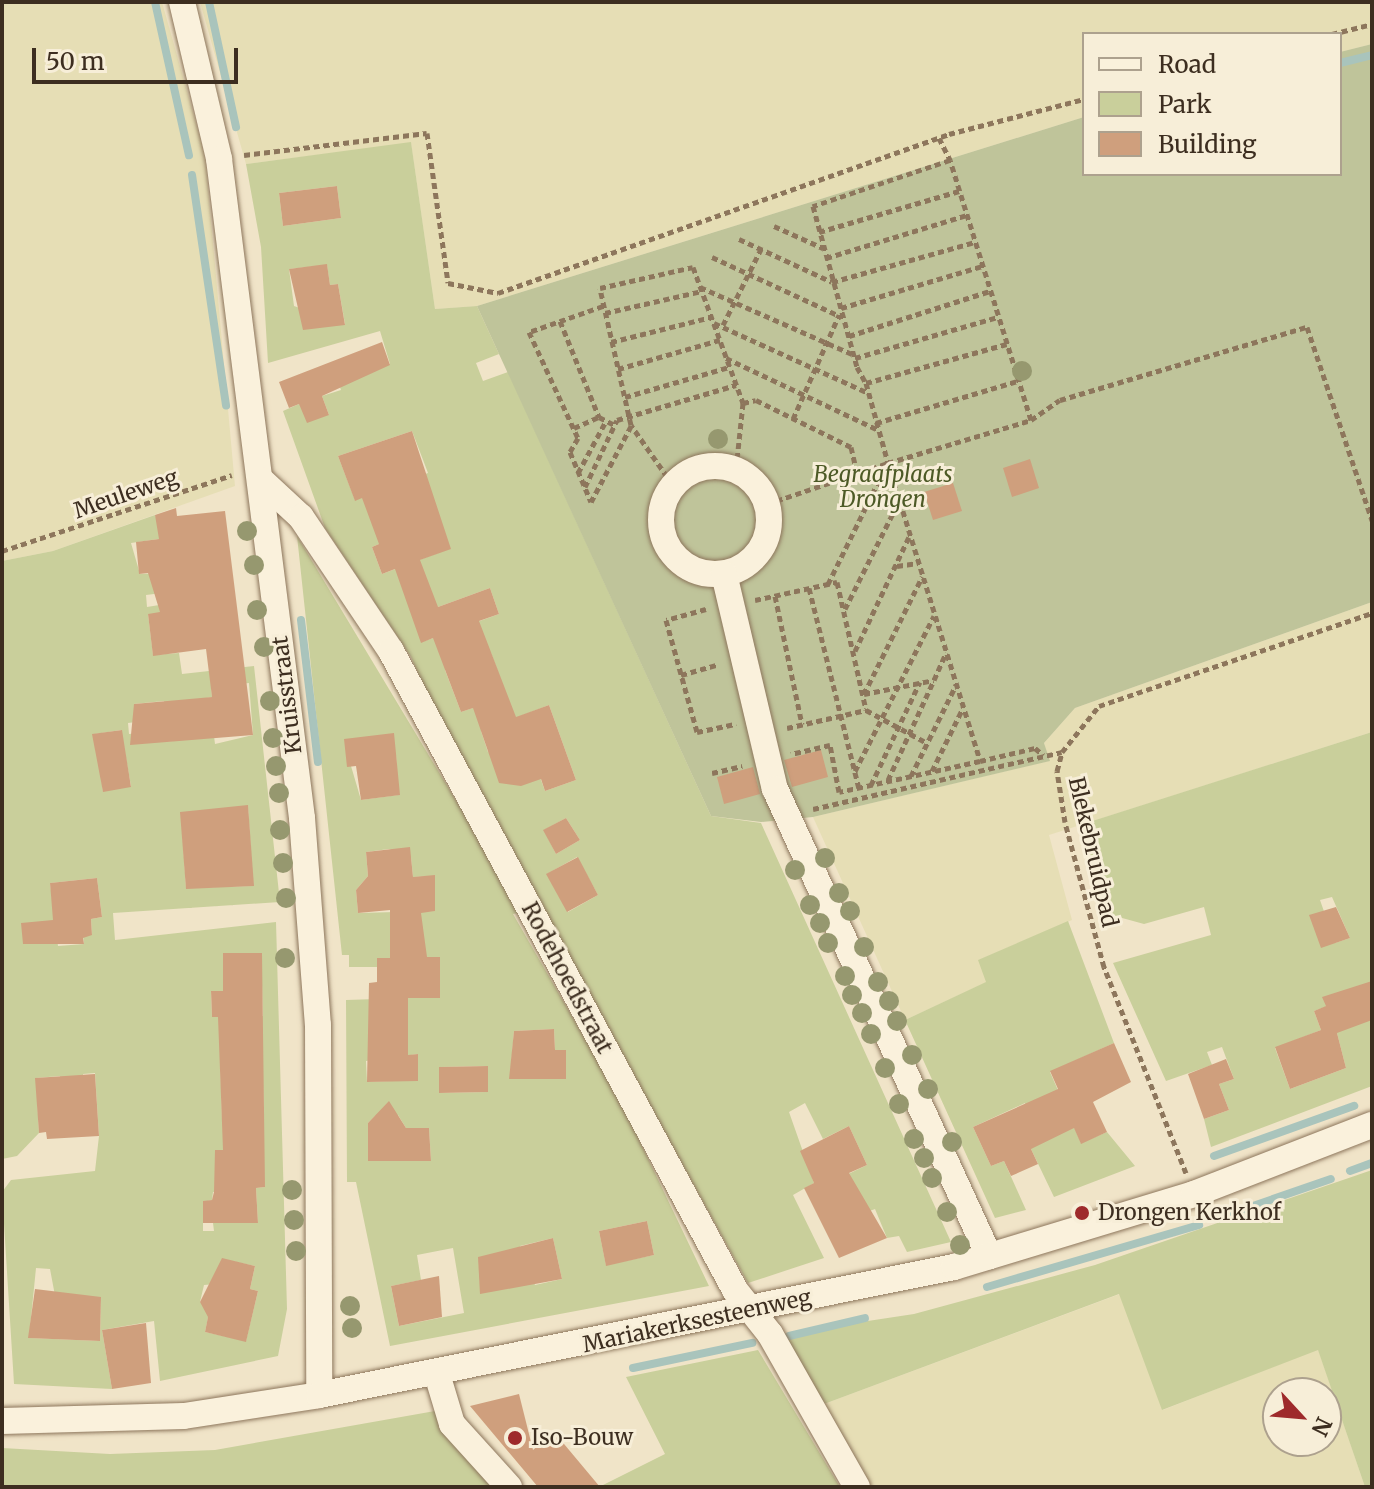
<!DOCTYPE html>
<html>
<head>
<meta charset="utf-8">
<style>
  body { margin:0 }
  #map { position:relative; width:1374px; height:1489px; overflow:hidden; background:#f0e4c8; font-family:Merriweather,serif }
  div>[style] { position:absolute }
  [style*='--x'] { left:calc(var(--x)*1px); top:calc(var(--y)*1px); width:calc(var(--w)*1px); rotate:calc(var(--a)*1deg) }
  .farmland>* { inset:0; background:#e6deb5 }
  .green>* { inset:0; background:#c9cf9b }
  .cemetery>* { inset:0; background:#bfc49a }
  .stream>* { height:8px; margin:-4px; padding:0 4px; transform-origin:4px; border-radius:4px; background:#a9c4bc }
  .building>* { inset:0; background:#cf9f7d }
  .path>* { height:5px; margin-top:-2.5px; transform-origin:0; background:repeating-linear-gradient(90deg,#8d765c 0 6px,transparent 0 10px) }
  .roads { filter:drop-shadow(0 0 2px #8d765c) drop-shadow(0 0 2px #8d765c) }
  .minor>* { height:26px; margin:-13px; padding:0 13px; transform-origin:13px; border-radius:13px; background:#faf1dc }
  .minor>.ring { margin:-13px; padding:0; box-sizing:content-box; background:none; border:26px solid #faf1dc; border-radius:50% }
  .trees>* { width:20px; height:20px; margin:-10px; border-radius:50%; background:#96986f }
  .dots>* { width:22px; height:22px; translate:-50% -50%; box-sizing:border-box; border:4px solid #f7eed8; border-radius:50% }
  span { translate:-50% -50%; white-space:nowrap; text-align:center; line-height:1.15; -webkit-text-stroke:6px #f7eed8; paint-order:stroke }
  .park-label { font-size:22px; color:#4d5a26; font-style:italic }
  .street-label { font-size:22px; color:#3d2e20 }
  .poi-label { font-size:22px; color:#3d2e20 }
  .left { translate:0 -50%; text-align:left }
  .frame { position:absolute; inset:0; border:4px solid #3d2e20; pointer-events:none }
  .legend { position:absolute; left:1082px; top:32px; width:260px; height:144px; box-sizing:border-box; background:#f7eed8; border:2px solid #ada18e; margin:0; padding:10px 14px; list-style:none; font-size:24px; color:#3d2e20 }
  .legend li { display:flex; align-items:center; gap:16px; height:40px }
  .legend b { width:40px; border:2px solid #ada18e }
  .north { position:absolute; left:1262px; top:1377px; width:80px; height:80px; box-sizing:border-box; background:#f7eed8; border:2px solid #ada18e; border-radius:50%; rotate:116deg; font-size:22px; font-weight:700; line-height:32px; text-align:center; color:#3d2e20 }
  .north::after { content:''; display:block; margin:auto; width:28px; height:36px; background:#9e2a2b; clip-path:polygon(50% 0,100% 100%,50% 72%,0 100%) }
  .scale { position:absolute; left:32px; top:48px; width:206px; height:36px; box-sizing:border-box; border:4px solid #3d2e20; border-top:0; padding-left:10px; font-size:24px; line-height:28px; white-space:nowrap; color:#3d2e20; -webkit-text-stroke:6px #f7eed8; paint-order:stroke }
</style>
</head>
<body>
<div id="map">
  <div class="farmland">
    <i style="clip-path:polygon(2px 2px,162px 2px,205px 155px,235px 486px,53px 551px,2px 561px)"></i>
    <i style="clip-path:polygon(200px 2px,1372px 2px,1372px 44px,1340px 52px,1340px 34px,1084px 34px,1084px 117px,477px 306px,435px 309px,411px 143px,246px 164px)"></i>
    <i style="clip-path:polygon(1372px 602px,1372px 732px,1049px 835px,1072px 920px,979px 960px,987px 982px,905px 1020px,813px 817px,1049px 761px,1044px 743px,1075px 708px)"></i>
    <i style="clip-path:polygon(evenodd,1120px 1294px,1163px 1410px,1318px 1349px,1365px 1487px,865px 1487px,816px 1407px,1120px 1294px,1278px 1393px,1326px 1393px,1326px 1441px,1278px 1441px,1278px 1393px)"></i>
  </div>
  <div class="green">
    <i style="clip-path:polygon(evenodd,411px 142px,435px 309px,477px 306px,499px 354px,476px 363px,483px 381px,508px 372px,711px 816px,761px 823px,951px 1242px,907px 1252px,899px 1236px,887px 1238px,875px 1209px,867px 1212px,842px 1177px,867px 1165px,849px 1126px,823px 1139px,805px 1103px,789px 1112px,814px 1183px,793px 1195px,824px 1258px,748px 1283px,444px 733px,411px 657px,325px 528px,283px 411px,299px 404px,329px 415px,322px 396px,341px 390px,338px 381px,390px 364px,380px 331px,268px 363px,261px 247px,246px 164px,411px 142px,337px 186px,341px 218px,283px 226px,279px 193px,337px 186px,411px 142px,327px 265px,330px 285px,338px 284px,345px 324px,294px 306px,289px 269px,327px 265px,411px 142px,412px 431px,428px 473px,355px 500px,338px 456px,412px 431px,411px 142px,379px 544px,451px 548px,382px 574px,372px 547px,379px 544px,411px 142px,490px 588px,499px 614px,422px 642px,438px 607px,490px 588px,411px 142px,491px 653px,507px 696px,461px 712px,445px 670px,491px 653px,411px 142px,549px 705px,576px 780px,545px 791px,537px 769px,488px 752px,481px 731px,549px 705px,411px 142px,566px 818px,580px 840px,556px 854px,544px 830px,566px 818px,411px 142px,577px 857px,598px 895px,568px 912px,547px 874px,577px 857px)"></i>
    <i style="clip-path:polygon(evenodd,155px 515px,165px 538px,131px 543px,140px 574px,168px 573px,170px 592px,146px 595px,147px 607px,196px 599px,198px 615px,148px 614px,153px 655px,179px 653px,182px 674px,254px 666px,280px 902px,113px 913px,115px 940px,276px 922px,287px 1309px,278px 1356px,160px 1381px,154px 1321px,102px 1330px,112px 1389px,14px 1384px,2px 1192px,11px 1180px,95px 1171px,99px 1136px,95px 1073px,83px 1074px,83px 1085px,61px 1086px,60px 1076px,36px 1078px,39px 1133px,17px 1156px,2px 1159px,2px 561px,53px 551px,155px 515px,249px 683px,253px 735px,215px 744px,213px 728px,173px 730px,174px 741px,155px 742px,153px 732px,129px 734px,128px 723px,136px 722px,134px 704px,164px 701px,166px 718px,185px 716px,184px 702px,212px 697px,211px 687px,249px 683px,155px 515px,121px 730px,131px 786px,103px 791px,95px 734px,121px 730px,155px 515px,248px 806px,253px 886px,186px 888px,181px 813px,248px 806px,155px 515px,97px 878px,102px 917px,91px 919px,92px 934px,83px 935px,84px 944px,58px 946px,50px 883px,97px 878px,155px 515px,223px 953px,261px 953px,263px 1016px,212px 1017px,211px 992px,223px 991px,223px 953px,155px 515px,262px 1053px,264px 1118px,222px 1119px,220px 1054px,262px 1053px,155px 515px,215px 1150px,257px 1150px,265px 1187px,256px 1188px,258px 1223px,213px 1223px,214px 1231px,203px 1231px,203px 1202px,212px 1200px,213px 1192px,228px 1192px,227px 1161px,215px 1161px,215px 1150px,155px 515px,222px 1259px,255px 1266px,250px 1289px,258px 1291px,246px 1341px,205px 1332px,210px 1308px,200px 1302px,204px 1285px,216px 1284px,222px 1259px,155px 515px,36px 1268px,50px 1269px,56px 1301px,101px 1297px,100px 1341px,29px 1338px,36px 1268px)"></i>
    <i style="clip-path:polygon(evenodd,297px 536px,523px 912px,513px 914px,619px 1098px,709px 1286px,390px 1346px,356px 1182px,347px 1182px,346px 1000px,440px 997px,440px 958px,377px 958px,377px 967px,349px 967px,349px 955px,342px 955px,297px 536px,396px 755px,398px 795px,361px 800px,351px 766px,396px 755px,297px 536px,389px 849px,411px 857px,413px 877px,435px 876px,435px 911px,358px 913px,356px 890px,368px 876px,366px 852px,389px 849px,297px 536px,554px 1029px,555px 1050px,510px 1078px,514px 1031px,554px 1029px,297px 536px,418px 1054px,418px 1080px,367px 1082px,366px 1061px,418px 1054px,297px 536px,487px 1066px,488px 1092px,440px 1093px,440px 1067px,487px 1066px,297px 536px,398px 1115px,406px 1128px,429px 1128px,431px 1161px,369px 1161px,368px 1123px,375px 1116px,398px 1115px,297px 536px,647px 1221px,654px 1255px,606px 1265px,599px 1231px,647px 1221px,297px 536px,553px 1238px,562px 1279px,535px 1285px,520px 1246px,553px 1238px,297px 536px,453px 1248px,464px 1313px,399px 1326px,391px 1286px,421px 1280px,417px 1255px,453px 1248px)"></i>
    <i style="clip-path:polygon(evenodd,1372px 732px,1372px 1086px,1211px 1147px,1204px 1119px,1229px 1110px,1219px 1084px,1234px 1079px,1222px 1047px,1207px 1052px,1212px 1065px,1166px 1081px,1113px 963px,1211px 935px,1204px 907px,1144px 924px,1104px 913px,1083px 824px,1372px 732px,1332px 897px,1350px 938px,1335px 943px,1320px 900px,1332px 897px,1372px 732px,1338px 1002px,1337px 1033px,1346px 1068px,1290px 1089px,1275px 1048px,1321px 1030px,1314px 1011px,1338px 1002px)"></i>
    <i style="clip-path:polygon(1068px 921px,1114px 1043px,1050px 1072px,1081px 1143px,1107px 1132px,1135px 1166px,1054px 1197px,1031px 1149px,1025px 1103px,973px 1127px,991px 1166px,1004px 1161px,1026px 1210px,995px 1218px,905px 1020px,986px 982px,978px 960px)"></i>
    <i style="clip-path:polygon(1372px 1170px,1372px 1487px,1365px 1487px,1318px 1350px,1162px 1410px,1119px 1294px,816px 1407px,782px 1334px,914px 1314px,1095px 1265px)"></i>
    <i style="clip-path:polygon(758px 1350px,840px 1487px,599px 1487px,665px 1454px,626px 1377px)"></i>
    <i style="clip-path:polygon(435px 1411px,438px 1423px,495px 1487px,2px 1487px,2px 1448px,110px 1454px,215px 1450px)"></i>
  </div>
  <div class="cemetery">
    <i style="clip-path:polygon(1372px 44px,1372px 602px,1075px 708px,1044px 743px,1050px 761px,813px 817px,761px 822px,711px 816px,477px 306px,1084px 117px,1084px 174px,1340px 174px,1340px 52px)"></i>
  </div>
  <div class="stream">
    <i style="--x:155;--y:2;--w:157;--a:77.5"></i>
    <i style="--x:209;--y:2;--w:128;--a:77.8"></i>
    <i style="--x:1340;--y:63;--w:33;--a:-14"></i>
    <i style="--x:192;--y:175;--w:233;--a:81.6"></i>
    <i style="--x:301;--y:620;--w:143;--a:83.2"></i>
    <i style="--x:1214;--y:1156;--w:149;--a:-19.7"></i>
    <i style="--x:1350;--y:1171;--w:23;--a:-20"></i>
    <i style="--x:1224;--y:1216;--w:113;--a:-19.1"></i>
    <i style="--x:987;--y:1287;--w:221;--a:-16.3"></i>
    <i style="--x:789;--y:1336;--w:78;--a:-13.3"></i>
    <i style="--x:633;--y:1368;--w:122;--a:-11.9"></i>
  </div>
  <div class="building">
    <i style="clip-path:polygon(337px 186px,341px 218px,283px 226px,279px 193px)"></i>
    <i style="clip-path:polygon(327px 264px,330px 285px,338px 284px,345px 325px,303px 330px,289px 269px)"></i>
    <i style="clip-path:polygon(382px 342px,390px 365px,322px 396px,329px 415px,307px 423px,299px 404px,289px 408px,279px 382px)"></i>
    <i style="clip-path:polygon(412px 431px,451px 549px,420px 560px,438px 607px,490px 588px,499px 614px,479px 621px,516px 717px,549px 705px,576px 780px,545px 791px,541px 779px,521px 786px,499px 783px,473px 708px,461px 712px,433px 638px,421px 643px,395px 569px,382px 574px,372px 547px,379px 544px,362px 498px,355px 501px,338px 456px)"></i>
    <i style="clip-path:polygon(1030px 459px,1039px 488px,1012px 497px,1003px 468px)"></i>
    <i style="clip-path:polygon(953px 483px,962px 511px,933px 520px,924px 492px)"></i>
    <i style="clip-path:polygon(176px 508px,177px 516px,225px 511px,253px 735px,130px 745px,134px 704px,212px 697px,206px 649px,153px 656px,148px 614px,160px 612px,148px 573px,139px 574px,136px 542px,159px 539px,155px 515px)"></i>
    <i style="clip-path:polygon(122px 730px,131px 787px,103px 792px,92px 734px)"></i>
    <i style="clip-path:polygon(394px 733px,400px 795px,361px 800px,356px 766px,347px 767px,344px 739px)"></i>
    <i style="clip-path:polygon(821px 750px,828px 777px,792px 787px,784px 760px)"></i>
    <i style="clip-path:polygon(753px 767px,760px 794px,724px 804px,717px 777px)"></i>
    <i style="clip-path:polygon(248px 805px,254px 886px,186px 889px,180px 812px)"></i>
    <i style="clip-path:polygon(566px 818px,580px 840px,556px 854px,543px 830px)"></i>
    <i style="clip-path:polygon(410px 847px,413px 877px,435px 875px,435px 911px,421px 913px,427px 957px,440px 957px,440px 998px,408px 998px,408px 1055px,418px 1054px,418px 1081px,367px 1082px,369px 983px,377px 982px,377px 958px,390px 958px,390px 910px,358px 913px,356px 890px,368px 876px,366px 852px)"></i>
    <i style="clip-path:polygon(578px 857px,598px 895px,567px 912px,546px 874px)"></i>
    <i style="clip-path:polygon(97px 878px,102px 917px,91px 919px,92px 935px,83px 938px,84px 944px,23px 944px,21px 923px,53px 920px,50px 883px)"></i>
    <i style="clip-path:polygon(1336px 907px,1350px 938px,1321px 948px,1309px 915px)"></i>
    <i style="clip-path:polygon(223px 953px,262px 953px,265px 1187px,256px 1188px,258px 1223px,203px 1223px,203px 1201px,212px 1200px,214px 1192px,215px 1150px,223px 1150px,218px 1017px,212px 1017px,211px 991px,223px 991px)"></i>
    <i style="clip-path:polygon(1372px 981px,1372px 1020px,1337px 1033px,1346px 1068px,1290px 1089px,1275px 1047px,1321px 1030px,1314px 1011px,1326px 1006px,1322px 997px)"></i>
    <i style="clip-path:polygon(554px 1029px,555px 1050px,566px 1050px,566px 1079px,509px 1079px,514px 1031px)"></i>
    <i style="clip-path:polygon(1114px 1043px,1131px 1082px,1093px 1102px,1107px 1132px,1081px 1144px,1074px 1128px,1031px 1149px,1038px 1164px,1011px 1176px,1004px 1161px,991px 1166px,973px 1127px,1058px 1089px,1050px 1071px)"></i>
    <i style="clip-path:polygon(1226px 1059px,1234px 1079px,1219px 1084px,1229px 1110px,1204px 1119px,1188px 1074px)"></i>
    <i style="clip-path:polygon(488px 1066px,488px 1092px,439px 1093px,439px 1067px)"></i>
    <i style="clip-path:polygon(95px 1074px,99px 1136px,47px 1139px,46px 1132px,39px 1133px,35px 1078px)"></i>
    <i style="clip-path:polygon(389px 1101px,406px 1128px,429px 1128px,431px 1161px,368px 1161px,368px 1123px)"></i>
    <i style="clip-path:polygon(849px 1126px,867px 1165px,849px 1173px,887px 1238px,839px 1258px,804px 1188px,814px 1183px,800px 1151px)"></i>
    <i style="clip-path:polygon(647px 1221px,654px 1255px,606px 1266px,599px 1231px)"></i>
    <i style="clip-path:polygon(553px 1238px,562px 1279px,480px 1294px,478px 1257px)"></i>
    <i style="clip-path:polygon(222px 1258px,255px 1266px,250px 1289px,258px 1291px,246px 1342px,205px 1332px,208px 1317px,200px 1302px)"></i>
    <i style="clip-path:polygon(439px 1276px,442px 1317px,399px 1326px,391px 1286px)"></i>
    <i style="clip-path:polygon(35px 1289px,101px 1297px,100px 1341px,28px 1338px)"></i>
    <i style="clip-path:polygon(146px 1323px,151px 1383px,112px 1389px,102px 1330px)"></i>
    <i style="clip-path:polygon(519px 1394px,533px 1450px,554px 1432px,600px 1487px,538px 1487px,470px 1406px)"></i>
  </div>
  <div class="path">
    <i style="--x:1332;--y:34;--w:41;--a:-14"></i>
    <i style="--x:939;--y:138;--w:25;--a:63"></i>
    <i style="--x:244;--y:155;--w:184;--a:-6.9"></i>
    <i style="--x:427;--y:133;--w:151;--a:82"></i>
    <i style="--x:448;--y:283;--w:51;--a:11.3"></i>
    <i style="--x:498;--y:293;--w:478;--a:-19.4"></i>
    <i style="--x:949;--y:134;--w:139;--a:-14.5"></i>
    <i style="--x:774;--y:226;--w:54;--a:24.2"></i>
    <i style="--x:819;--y:232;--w:146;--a:-16.3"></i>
    <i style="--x:739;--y:239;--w:102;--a:24.8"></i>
    <i style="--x:832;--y:282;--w:148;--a:-15.6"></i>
    <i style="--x:712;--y:257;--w:143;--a:24.8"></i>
    <i style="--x:826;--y:258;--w:147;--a:-17"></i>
    <i style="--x:700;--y:287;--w:168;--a:23.8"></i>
    <i style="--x:603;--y:306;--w:78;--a:160.6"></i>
    <i style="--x:529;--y:332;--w:117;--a:65.2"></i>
    <i style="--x:578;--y:438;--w:16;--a:120"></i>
    <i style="--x:570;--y:452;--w:54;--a:67.2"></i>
    <i style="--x:591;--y:502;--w:86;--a:-62.2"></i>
    <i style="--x:841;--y:308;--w:148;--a:-16.5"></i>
    <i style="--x:605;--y:313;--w:99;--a:-12.8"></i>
    <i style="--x:560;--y:321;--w:104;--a:67.9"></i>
    <i style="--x:599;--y:417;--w:18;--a:27"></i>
    <i style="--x:714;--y:323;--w:169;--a:24.4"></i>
    <i style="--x:723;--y:325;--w:85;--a:-63.4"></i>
    <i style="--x:849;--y:336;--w:148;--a:-17.7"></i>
    <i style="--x:611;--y:342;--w:103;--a:-14"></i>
    <i style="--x:726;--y:358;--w:168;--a:25.3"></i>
    <i style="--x:855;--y:358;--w:149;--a:-16"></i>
    <i style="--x:618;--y:369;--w:106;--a:-15.9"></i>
    <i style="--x:866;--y:383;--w:146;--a:-15.5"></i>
    <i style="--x:625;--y:397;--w:108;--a:-16.1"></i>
    <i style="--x:743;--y:403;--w:13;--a:-13"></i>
    <i style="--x:756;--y:400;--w:106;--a:26.3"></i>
    <i style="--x:851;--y:447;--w:28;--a:77"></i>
    <i style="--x:793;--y:419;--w:114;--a:-66.1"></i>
    <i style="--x:1031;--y:420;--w:35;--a:-35"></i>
    <i style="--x:1060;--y:400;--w:258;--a:-16.5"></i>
    <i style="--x:1307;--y:327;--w:204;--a:71.4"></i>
    <i style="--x:876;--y:423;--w:148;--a:-16.5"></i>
    <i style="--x:574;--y:428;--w:27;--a:-24"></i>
    <i style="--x:578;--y:473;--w:59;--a:-61.7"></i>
    <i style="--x:673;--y:485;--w:73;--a:-125"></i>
    <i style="--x:631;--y:425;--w:140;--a:-102.8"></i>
    <i style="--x:600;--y:288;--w:95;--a:-12.7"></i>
    <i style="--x:693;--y:267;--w:145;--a:69.8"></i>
    <i style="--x:743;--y:403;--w:67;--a:96"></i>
    <i style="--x:585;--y:487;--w:74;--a:-64.5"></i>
    <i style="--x:617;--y:420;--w:124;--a:-16.4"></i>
    <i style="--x:767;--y:504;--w:128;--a:-18.7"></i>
    <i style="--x:888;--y:463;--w:149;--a:-16.7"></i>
    <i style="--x:1031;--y:420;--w:272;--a:-107.3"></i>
    <i style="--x:950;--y:160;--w:145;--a:161.4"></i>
    <i style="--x:813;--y:206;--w:167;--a:74.7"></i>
    <i style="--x:857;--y:367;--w:18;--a:61"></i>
    <i style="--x:866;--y:383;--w:83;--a:74.6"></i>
    <i style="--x:888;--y:463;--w:312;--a:72.8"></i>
    <i style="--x:980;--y:761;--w:144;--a:167.6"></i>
    <i style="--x:839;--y:792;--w:48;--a:-100.8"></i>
    <i style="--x:830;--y:745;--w:40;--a:167"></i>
    <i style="--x:2;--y:551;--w:242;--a:-18.3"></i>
    <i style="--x:897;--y:566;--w:21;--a:-8"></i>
    <i style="--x:828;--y:584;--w:134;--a:-63.8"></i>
    <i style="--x:809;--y:588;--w:206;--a:76"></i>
    <i style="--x:775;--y:596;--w:131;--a:78.1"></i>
    <i style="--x:755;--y:600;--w:84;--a:-12.4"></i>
    <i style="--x:837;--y:582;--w:131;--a:77.2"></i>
    <i style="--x:706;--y:609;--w:41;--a:164.6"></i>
    <i style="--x:666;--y:620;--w:116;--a:74.5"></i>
    <i style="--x:697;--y:732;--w:40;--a:-12"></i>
    <i style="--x:845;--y:609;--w:121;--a:-63.4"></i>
    <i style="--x:855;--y:651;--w:126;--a:-64.7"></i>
    <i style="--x:681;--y:675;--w:37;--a:-16"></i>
    <i style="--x:864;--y:694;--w:131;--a:-63.6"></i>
    <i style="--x:864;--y:694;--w:71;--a:-11.3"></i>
    <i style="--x:934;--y:680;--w:30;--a:-66"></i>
    <i style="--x:787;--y:728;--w:81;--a:-12.8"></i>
    <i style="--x:866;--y:710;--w:69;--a:28.4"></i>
    <i style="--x:980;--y:761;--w:57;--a:-13.3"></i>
    <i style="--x:1035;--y:748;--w:11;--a:41"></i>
    <i style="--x:855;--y:771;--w:174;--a:-63"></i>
    <i style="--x:932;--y:771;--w:70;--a:-63.8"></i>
    <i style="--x:712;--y:773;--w:31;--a:-13"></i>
    <i style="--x:911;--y:776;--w:102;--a:-63.7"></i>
    <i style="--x:888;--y:780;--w:110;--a:-65.3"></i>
    <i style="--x:871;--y:785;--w:114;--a:-64.6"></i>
    <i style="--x:813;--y:809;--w:255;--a:-12.9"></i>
    <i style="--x:1186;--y:1173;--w:222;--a:-111.7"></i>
    <i style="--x:1104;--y:967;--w:150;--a:-105.1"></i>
    <i style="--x:1065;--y:822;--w:52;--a:-98.9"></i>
    <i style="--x:1057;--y:771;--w:20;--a:-75"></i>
    <i style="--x:1062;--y:752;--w:59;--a:-51.2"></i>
    <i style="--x:1099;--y:706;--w:288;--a:-18.8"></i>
  </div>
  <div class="roads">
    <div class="minor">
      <i style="--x:182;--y:2;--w:161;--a:76.7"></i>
      <i style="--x:219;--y:159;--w:664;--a:82.82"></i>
      <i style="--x:302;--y:818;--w:208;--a:85.6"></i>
      <i style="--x:318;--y:1025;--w:370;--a:89.8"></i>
      <i class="ring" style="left:661px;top:466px;width:82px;height:82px"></i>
      <i style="--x:261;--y:480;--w:54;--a:42.8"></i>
      <i style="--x:301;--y:517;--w:161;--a:56.1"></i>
      <i style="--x:391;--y:651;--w:726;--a:61.7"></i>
      <i style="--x:735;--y:1290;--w:56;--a:51.5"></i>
      <i style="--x:770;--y:1334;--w:176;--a:60.4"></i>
      <i style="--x:724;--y:574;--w:221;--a:76.7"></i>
      <i style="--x:775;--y:789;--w:514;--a:65.38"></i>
      <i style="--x:437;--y:1374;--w:52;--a:73.3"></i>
      <i style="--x:452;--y:1424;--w:85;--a:47.9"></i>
      <i style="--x:2;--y:1421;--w:182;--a:-1.6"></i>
      <i style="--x:184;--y:1416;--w:137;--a:-8.8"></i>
      <i style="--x:319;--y:1395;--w:648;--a:-11.4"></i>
      <i style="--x:954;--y:1267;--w:251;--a:-16.9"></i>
      <i style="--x:1194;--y:1194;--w:191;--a:-21.2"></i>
    </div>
  </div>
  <div class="trees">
    <i style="left:1022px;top:371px"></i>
    <i style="left:718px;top:439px"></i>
    <i style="left:247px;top:531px"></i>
    <i style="left:254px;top:565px"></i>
    <i style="left:257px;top:610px"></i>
    <i style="left:264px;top:647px"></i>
    <i style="left:270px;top:701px"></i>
    <i style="left:273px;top:738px"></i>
    <i style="left:276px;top:766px"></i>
    <i style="left:279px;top:793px"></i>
    <i style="left:280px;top:830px"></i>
    <i style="left:825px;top:858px"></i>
    <i style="left:283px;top:863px"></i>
    <i style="left:795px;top:870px"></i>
    <i style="left:839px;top:893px"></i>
    <i style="left:286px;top:898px"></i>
    <i style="left:810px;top:905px"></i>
    <i style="left:850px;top:911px"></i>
    <i style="left:820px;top:923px"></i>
    <i style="left:828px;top:943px"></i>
    <i style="left:864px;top:947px"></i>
    <i style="left:285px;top:958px"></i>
    <i style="left:845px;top:976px"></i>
    <i style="left:878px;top:982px"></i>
    <i style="left:852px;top:995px"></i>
    <i style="left:889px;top:1001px"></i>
    <i style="left:862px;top:1013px"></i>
    <i style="left:897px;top:1021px"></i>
    <i style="left:871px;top:1034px"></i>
    <i style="left:912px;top:1055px"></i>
    <i style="left:885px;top:1068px"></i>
    <i style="left:928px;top:1089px"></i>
    <i style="left:899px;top:1104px"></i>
    <i style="left:914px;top:1139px"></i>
    <i style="left:952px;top:1142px"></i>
    <i style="left:924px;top:1158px"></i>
    <i style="left:932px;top:1178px"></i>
    <i style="left:292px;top:1190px"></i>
    <i style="left:947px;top:1212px"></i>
    <i style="left:294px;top:1220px"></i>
    <i style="left:960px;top:1245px"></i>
    <i style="left:296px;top:1251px"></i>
    <i style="left:350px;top:1306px"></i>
    <i style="left:352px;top:1328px"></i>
  </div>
  <div class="dots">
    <i style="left:1082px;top:1213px;background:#9e2a2b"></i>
    <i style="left:515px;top:1438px;background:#9e2a2b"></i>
  </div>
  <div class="park-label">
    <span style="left:883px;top:487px">Begraafplaats<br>Drongen</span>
  </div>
  <div class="street-label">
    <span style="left:126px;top:494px;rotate:-19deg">Meuleweg</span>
    <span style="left:287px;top:695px;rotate:-97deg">Kruisstraat</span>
    <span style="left:1093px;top:852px;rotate:77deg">Blekebruidpad</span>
    <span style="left:567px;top:978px;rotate:62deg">Rodehoedstraat</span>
    <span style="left:697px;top:1321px;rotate:-12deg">Mariakerksesteenweg</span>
  </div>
  <div class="poi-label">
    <span class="left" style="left:1098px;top:1213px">Drongen Kerkhof</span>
    <span class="left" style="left:531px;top:1438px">Iso-Bouw</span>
  </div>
  <div class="frame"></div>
  <ul class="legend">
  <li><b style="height:10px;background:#faf1dc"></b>Road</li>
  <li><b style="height:22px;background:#c9cf9b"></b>Park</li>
  <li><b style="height:22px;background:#cf9f7d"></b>Building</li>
  </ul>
  <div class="north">N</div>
  <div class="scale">50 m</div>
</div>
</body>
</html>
